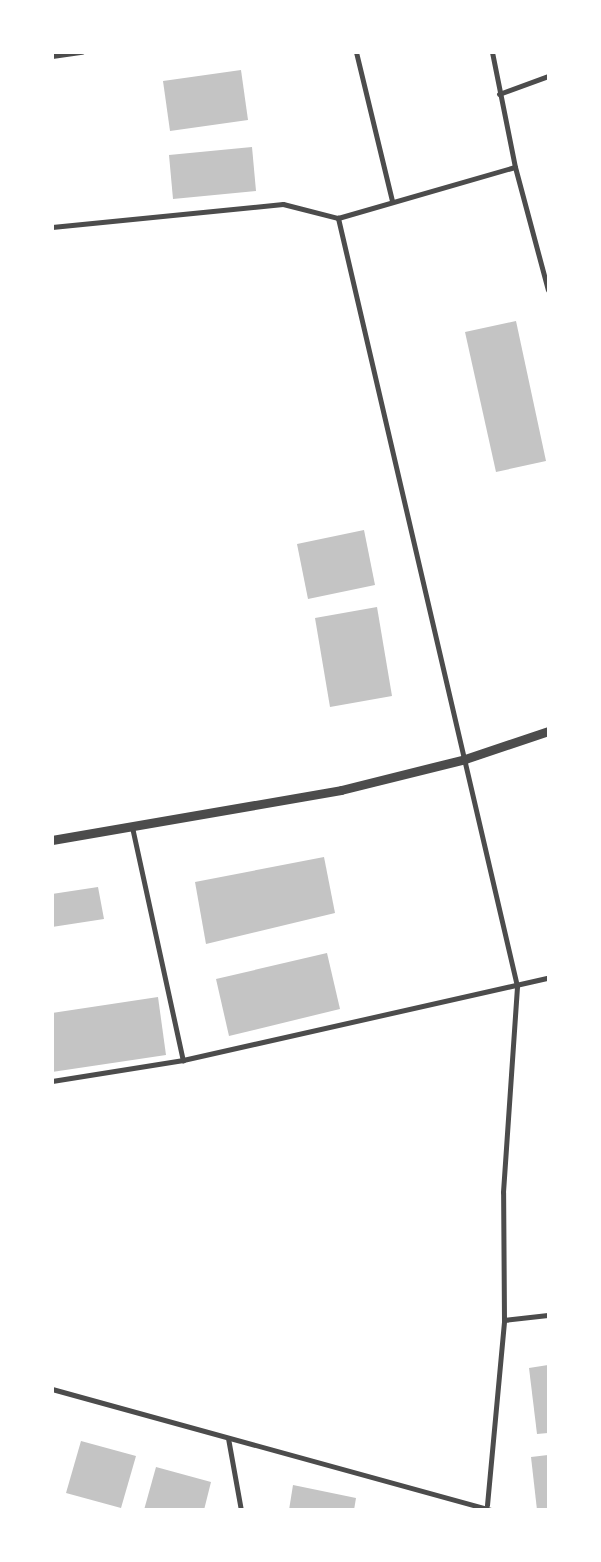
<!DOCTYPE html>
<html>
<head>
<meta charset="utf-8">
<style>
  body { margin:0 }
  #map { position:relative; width:601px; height:1562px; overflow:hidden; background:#fff; font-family:Figtree,sans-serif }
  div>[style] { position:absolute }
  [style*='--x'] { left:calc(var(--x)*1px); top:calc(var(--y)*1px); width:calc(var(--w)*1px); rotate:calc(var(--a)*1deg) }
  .building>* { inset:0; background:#c4c4c4 }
  .minor>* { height:5px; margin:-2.5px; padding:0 2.5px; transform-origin:2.5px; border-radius:2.5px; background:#4c4c4c }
  .tertiary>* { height:9px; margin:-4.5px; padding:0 4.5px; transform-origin:4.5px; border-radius:4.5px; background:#4c4c4c }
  span { translate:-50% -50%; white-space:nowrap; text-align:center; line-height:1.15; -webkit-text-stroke:4px #fff; paint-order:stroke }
  .frame { position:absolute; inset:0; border:54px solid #fff; pointer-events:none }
</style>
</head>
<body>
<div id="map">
  <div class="building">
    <i style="clip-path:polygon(241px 70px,248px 120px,170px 131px,163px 81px)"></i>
    <i style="clip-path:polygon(252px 147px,256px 191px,173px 199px,169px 155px)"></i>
    <i style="clip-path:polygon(516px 321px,546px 461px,496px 472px,465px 332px)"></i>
    <i style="clip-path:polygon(364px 530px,375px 585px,308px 599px,297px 544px)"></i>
    <i style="clip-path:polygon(377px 607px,392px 696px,330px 707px,315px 618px)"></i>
    <i style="clip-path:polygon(324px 857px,335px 913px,206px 944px,195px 882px)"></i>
    <i style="clip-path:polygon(98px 887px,104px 919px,52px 927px,52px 894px)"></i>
    <i style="clip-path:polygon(327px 953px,340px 1009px,229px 1036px,216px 979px)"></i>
    <i style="clip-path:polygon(158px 997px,166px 1055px,52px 1072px,52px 1013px)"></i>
    <i style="clip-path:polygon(548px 1365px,548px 1433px,537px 1434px,529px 1368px)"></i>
    <i style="clip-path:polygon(81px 1441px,136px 1456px,121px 1508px,66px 1493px)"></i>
    <i style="clip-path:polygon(548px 1455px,548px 1510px,537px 1510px,531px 1457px)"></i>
    <i style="clip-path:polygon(156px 1467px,211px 1482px,204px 1510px,144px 1510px)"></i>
    <i style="clip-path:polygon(293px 1485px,356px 1498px,354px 1510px,289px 1510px)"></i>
  </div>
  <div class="minor">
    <i style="--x:356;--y:52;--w:153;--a:76.4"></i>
    <i style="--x:492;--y:52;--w:117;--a:78.7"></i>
    <i style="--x:52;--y:56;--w:30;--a:-8"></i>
    <i style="--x:499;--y:94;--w:52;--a:-20.2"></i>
    <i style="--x:52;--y:227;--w:232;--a:-5.7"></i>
    <i style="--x:283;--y:204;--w:57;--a:14.3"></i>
    <i style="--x:132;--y:827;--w:239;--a:77.7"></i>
    <i style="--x:52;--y:1081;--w:133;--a:-9.1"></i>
    <i style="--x:183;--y:1060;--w:374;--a:-12.7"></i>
    <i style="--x:504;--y:1320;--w:128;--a:-90.4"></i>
    <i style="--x:503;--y:1192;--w:206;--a:-86.1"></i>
    <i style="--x:517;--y:986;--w:789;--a:-103.12"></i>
    <i style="--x:338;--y:218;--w:184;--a:-16.1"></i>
    <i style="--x:515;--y:167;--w:127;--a:75"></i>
    <i style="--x:52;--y:1389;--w:455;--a:15.4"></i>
    <i style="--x:228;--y:1438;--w:73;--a:79.8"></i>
    <i style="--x:487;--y:1505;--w:186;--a:-84.7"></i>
    <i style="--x:504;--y:1320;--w:44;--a:-6.5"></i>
  </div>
  <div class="tertiary">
    <i style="--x:52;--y:840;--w:293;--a:-9.8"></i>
    <i style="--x:341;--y:790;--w:128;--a:-14"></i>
    <i style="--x:465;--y:759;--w:88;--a:-18.6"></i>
  </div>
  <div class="frame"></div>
</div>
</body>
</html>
